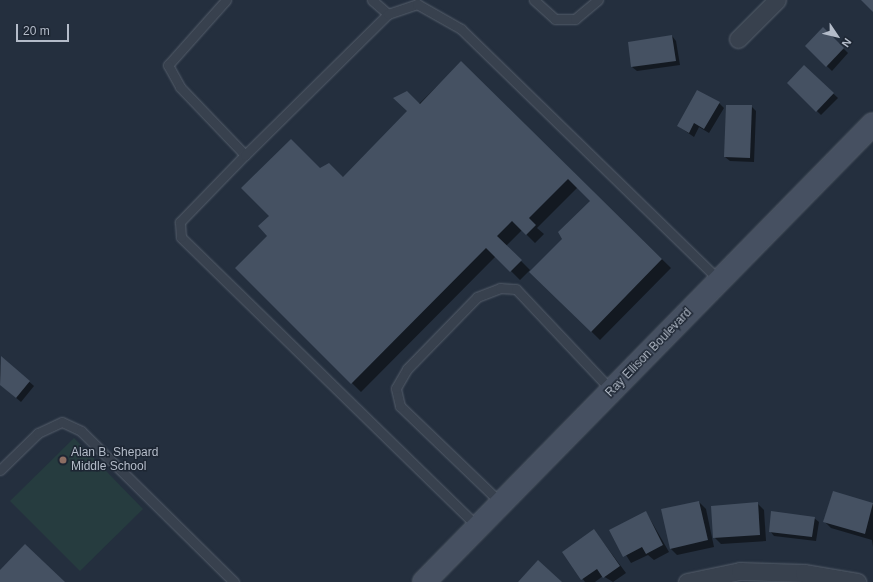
<!DOCTYPE html>
<html>
<head>
<meta charset="utf-8">
<style>
  body { margin:0 }
  #map { position:relative; width:873px; height:582px; overflow:hidden; background:#242f3e; font-family:Helvetica,sans-serif }
  div>[style] { position:absolute }
  [style*='--x'] { left:calc(var(--x)*1px); top:calc(var(--y)*1px); width:calc(var(--w)*1px); rotate:calc(var(--a)*1deg) }
  .green>* { inset:0; background:#263c3f }
  .shadow>* { inset:0; background:#0007 }
  .building>* { inset:0; background:#455162 }
  .roads { filter:drop-shadow(0 0 1px #565f6c) drop-shadow(0 0 1px #565f6c) }
  .lane>* { height:9px; margin:-4.5px; padding:0 4.5px; transform-origin:4.5px; border-radius:4.5px; background:#38414e }
  .street>* { height:17px; margin:-8.5px; padding:0 8.5px; transform-origin:8.5px; border-radius:8.5px; background:#38414e }
  .secondary>* { height:22px; margin:-11px; padding:0 11px; transform-origin:11px; border-radius:11px; background:#465061 }
  .dots>* { width:11px; height:11px; translate:-50% -50%; box-sizing:border-box; border:2px solid #1d2633; border-radius:50% }
  span { translate:-50% -50%; white-space:nowrap; text-align:center; line-height:1.15; -webkit-text-stroke:3px #1d2633; paint-order:stroke }
  .street-label { font-size:12px; color:#b4bcc9 }
  .poi-label { font-size:12px; color:#b4bcc9 }
  .left { translate:0 -50%; text-align:left }
  .north { position:absolute; left:817px; top:16px; width:40px; height:40px; -webkit-text-stroke:3px #1d2633; paint-order:stroke; rotate:125deg; font-size:11px; font-weight:700; line-height:16px; text-align:center; color:#b4bcc9 }
  .north::after { content:''; display:block; margin:auto; width:14px; height:18px; background:#b4bcc9; clip-path:polygon(50% 0,100% 100%,50% 72%,0 100%) }
  .scale { position:absolute; left:16px; top:24px; width:53px; height:18px; box-sizing:border-box; border:2px solid #b4bcc9; border-top:0; padding-left:5px; font-size:12px; line-height:14px; white-space:nowrap; color:#b4bcc9; -webkit-text-stroke:3px #1d2633; paint-order:stroke }
</style>
</head>
<body>
<div id="map">
  <div class="green">
    <i style="clip-path:polygon(74px 438px,143px 509px,80px 571px,10px 501px)"></i>
  </div>
  <div class="shadow">
    <i style="clip-path:polygon(823px 28px,848px 53px,832px 71px,806px 46px)"></i>
    <i style="clip-path:polygon(672px 36px,676px 41px,680px 65px,637px 71px,632px 67px)"></i>
    <i style="clip-path:polygon(461px 63px,671px 268px,600px 340px,531px 272px,563px 239px,591px 201px,578px 187px,537px 228px,544px 234px,535px 243px,522px 230px,506px 246px,530px 270px,520px 280px,496px 256px,361px 392px,236px 268px,269px 236px,320px 170px,343px 178px)"></i>
    <i style="clip-path:polygon(804px 66px,838px 98px,821px 115px,788px 83px)"></i>
    <i style="clip-path:polygon(719px 103px,724px 108px,709px 133px,699px 127px,694px 137px,678px 126px)"></i>
    <i style="clip-path:polygon(751px 106px,756px 111px,754px 162px,730px 161px,725px 157px)"></i>
    <i style="clip-path:polygon(1px 357px,34px 386px,21px 402px,0 384px)"></i>
    <i style="clip-path:polygon(833px 492px,873px 504px,873px 547px,872px 540px,831px 528px,824px 521px)"></i>
    <i style="clip-path:polygon(699px 502px,706px 509px,714px 547px,677px 555px,670px 548px)"></i>
    <i style="clip-path:polygon(757px 503px,764px 510px,766px 541px,721px 544px,714px 537px)"></i>
    <i style="clip-path:polygon(646px 512px,669px 552px,654px 560px,648px 555px,631px 563px,611px 531px)"></i>
    <i style="clip-path:polygon(814px 518px,819px 522px,816px 541px,774px 536px,770px 531px)"></i>
    <i style="clip-path:polygon(594px 530px,626px 573px,613px 582px,603px 576px,595px 582px,585px 582px,563px 552px)"></i>
  </div>
  <div class="building">
    <i style="clip-path:polygon(861px 0,873px 0,873px 12px)"></i>
    <i style="clip-path:polygon(823px 27px,844px 48px,826px 67px,805px 46px)"></i>
    <i style="clip-path:polygon(672px 35px,676px 61px,631px 67px,628px 42px)"></i>
    <i style="clip-path:polygon(461px 61px,662px 259px,591px 332px,529px 272px,562px 239px,558px 232px,590px 201px,568px 179px,529px 218px,536px 225px,526px 235px,512px 221px,497px 236px,522px 260px,510px 272px,486px 248px,351px 384px,235px 268px,267px 236px,258px 226px,269px 216px,241px 188px,291px 139px,320px 168px,329px 163px,343px 177px,407px 111px,393px 98px,407px 91px,420px 104px)"></i>
    <i style="clip-path:polygon(804px 65px,834px 93px,816px 112px,787px 83px)"></i>
    <i style="clip-path:polygon(697px 90px,720px 102px,704px 129px,694px 123px,689px 133px,677px 126px)"></i>
    <i style="clip-path:polygon(726px 105px,752px 105px,750px 158px,724px 157px)"></i>
    <i style="clip-path:polygon(1px 356px,30px 381px,16px 398px,0 385px)"></i>
    <i style="clip-path:polygon(833px 491px,873px 503px,865px 534px,823px 522px)"></i>
    <i style="clip-path:polygon(699px 501px,708px 540px,670px 549px,661px 509px)"></i>
    <i style="clip-path:polygon(758px 502px,760px 535px,713px 538px,711px 506px)"></i>
    <i style="clip-path:polygon(646px 511px,663px 545px,646px 554px,642px 547px,623px 557px,609px 530px)"></i>
    <i style="clip-path:polygon(771px 511px,815px 517px,812px 537px,769px 532px)"></i>
    <i style="clip-path:polygon(594px 529px,620px 566px,603px 578px,597px 569px,581px 580px,562px 552px)"></i>
    <i style="clip-path:polygon(25px 544px,65px 582px,0 582px,0 570px)"></i>
    <i style="clip-path:polygon(538px 560px,562px 582px,518px 582px)"></i>
  </div>
  <div class="roads">
    <div class="lane">
      <i style="--x:226;--y:0;--w:87;--a:131.7"></i>
      <i style="--x:168;--y:65;--w:25;--a:61"></i>
      <i style="--x:180;--y:87;--w:94;--a:46.3"></i>
      <i style="--x:372;--y:0;--w:21;--a:41"></i>
      <i style="--x:534;--y:0;--w:28;--a:42"></i>
      <i style="--x:555;--y:19;--w:20;--a:0"></i>
      <i style="--x:575;--y:19;--w:30;--a:-40"></i>
      <i style="--x:0;--y:470;--w:53;--a:-44.2"></i>
      <i style="--x:38;--y:433;--w:26;--a:-25"></i>
      <i style="--x:62;--y:422;--w:21;--a:25"></i>
      <i style="--x:81;--y:431;--w:215;--a:44.6"></i>
      <i style="--x:501;--y:503;--w:140;--a:-136.2"></i>
      <i style="--x:400;--y:406;--w:18;--a:-103"></i>
      <i style="--x:396;--y:388;--w:22;--a:-60"></i>
      <i style="--x:407;--y:369;--w:100;--a:-45.8"></i>
      <i style="--x:477;--y:297;--w:25;--a:-21"></i>
      <i style="--x:500;--y:288;--w:16;--a:4"></i>
      <i style="--x:516;--y:289;--w:140;--a:46.7"></i>
      <i style="--x:478;--y:527;--w:415;--a:-135.7"></i>
      <i style="--x:181;--y:237;--w:15;--a:-94"></i>
      <i style="--x:180;--y:222;--w:93;--a:-45.9"></i>
      <i style="--x:245;--y:155;--w:201;--a:-44.6"></i>
      <i style="--x:388;--y:14;--w:31;--a:-19"></i>
      <i style="--x:417;--y:4;--w:51;--a:29.6"></i>
      <i style="--x:461;--y:29;--w:360;--a:44.2"></i>
    </div>
    <div class="street">
      <i style="--x:738;--y:39;--w:55;--a:-45"></i>
      <i style="--x:687;--y:582;--w:54;--a:-11.7"></i>
      <i style="--x:740;--y:571;--w:64;--a:1.8"></i>
      <i style="--x:804;--y:573;--w:54;--a:9.6"></i>
    </div>
    <div class="secondary">
      <i style="--x:424;--y:582;--w:641;--a:-45.57"></i>
    </div>
  </div>
  <div class="dots">
    <i style="left:63px;top:460px;background:#8d6e63"></i>
  </div>
  <div class="street-label">
    <span style="left:649px;top:353px;rotate:-46deg">Ray Ellison Boulevard</span>
  </div>
  <div class="poi-label">
    <span class="left" style="left:71px;top:460px">Alan B. Shepard<br>Middle School</span>
  </div>
  <div class="north">N</div>
  <div class="scale">20 m</div>
</div>
</body>
</html>
